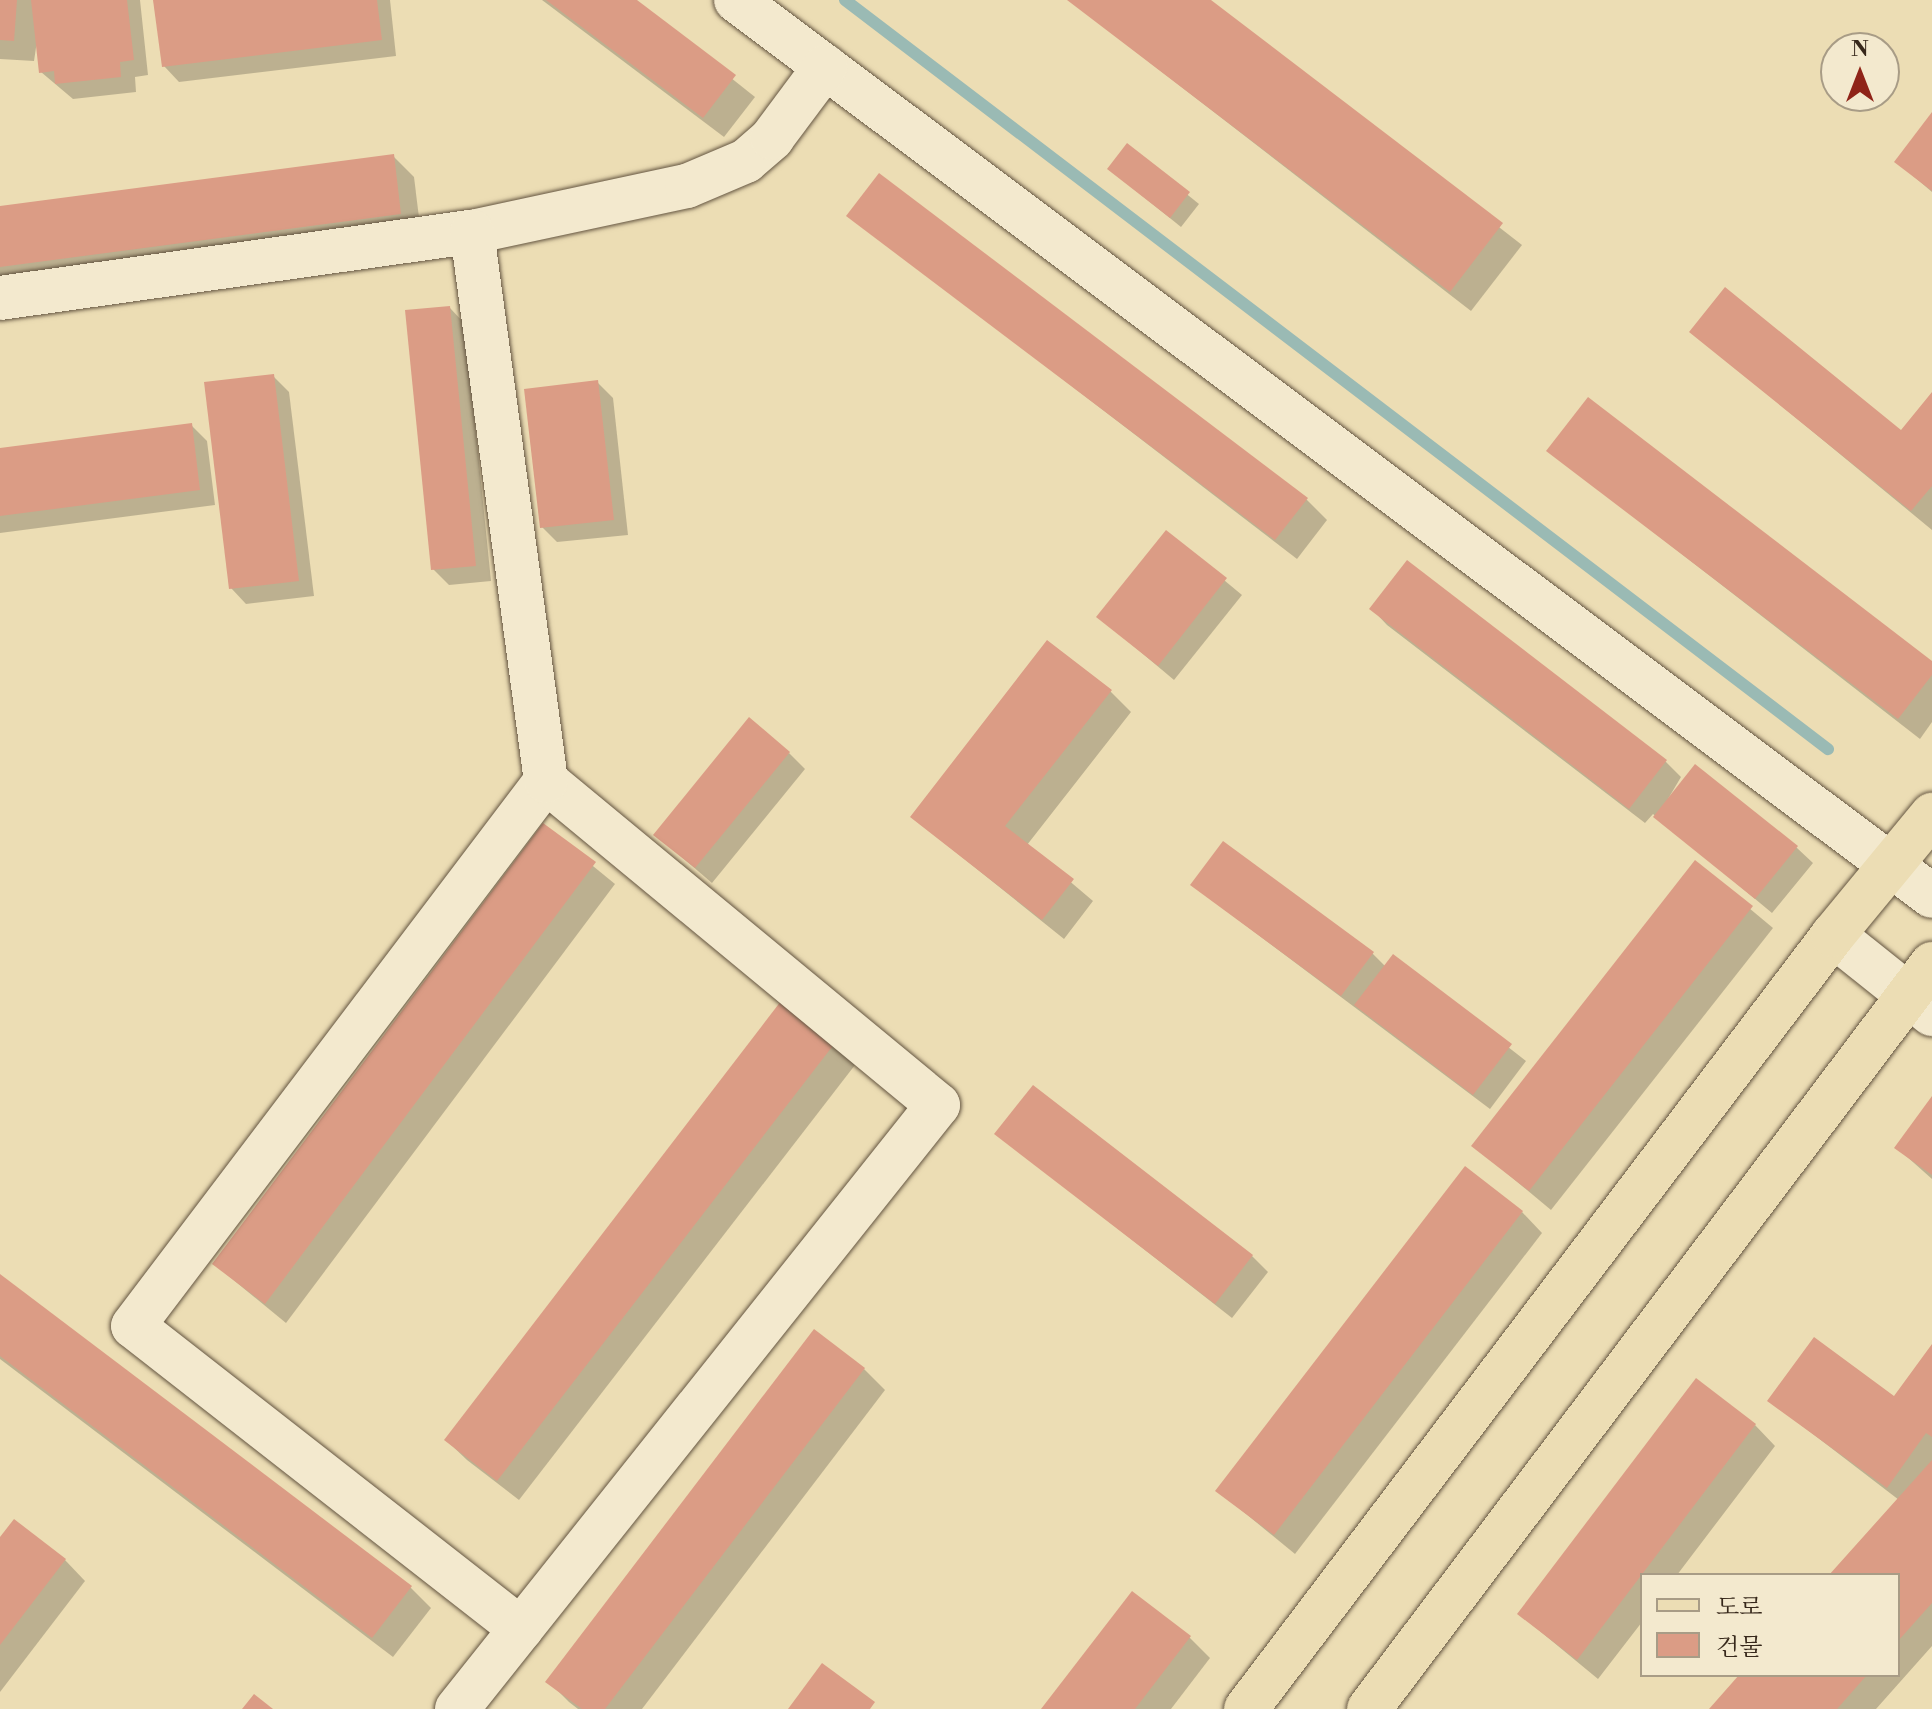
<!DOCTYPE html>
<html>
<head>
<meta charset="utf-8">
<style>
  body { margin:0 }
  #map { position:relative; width:1932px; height:1709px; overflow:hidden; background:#ecddb4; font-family:"Libre Bodoni","Noto Serif KR",serif }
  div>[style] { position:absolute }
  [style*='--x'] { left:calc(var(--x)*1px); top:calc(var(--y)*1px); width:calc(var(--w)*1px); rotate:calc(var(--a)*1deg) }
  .shadow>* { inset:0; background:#0003 }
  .stream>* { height:12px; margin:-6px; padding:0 6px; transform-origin:6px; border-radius:6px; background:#9abab4 }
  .building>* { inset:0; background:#db9c85 }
  .roads { filter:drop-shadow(0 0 2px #645541) drop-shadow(0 0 2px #645541) }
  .minor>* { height:44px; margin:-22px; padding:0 22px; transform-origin:22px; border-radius:22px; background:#f3e9ce }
  .major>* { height:44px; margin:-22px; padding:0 22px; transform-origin:22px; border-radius:22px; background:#ecddb4 }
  span { translate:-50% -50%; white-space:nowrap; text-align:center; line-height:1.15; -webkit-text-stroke:8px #f3e9ce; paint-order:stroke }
  .legend { position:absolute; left:1640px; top:1573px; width:260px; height:104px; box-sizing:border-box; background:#f3e9ce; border:2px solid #a89c86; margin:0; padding:10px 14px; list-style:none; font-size:24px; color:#37281b }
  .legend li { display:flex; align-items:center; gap:16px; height:40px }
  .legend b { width:40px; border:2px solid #a89c86 }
  .north { position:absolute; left:1820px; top:32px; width:80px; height:80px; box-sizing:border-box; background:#f3e9ce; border:2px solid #a89c86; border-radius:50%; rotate:0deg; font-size:22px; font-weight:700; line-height:32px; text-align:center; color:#37281b }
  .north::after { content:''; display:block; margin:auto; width:28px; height:36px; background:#8f2418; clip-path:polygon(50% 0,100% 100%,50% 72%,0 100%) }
</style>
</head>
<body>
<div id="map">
  <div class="shadow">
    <i style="clip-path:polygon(0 0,140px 0,148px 75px,135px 77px,136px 92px,73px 99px,41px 72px,37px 41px,34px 61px,0 59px)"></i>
    <i style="clip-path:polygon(155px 0,390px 0,396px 56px,179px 82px,164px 66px)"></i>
    <i style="clip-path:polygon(542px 0,633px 0,755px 97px,724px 137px)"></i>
    <i style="clip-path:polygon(1069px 0,1207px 0,1522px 245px,1471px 311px)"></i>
    <i style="clip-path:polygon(1932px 115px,1932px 192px,1897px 162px)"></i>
    <i style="clip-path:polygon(1127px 146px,1199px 204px,1181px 227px,1109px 169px)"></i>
    <i style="clip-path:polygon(393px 156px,414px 177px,421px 234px,0 290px,0 208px)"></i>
    <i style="clip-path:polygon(849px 215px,1307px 500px,1327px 520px,1297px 559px)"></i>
    <i style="clip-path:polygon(450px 308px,465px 324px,491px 581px,449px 585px,433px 569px)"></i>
    <i style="clip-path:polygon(1692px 332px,1901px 432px,1932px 395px,1932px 530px)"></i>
    <i style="clip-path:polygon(273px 376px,289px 392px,314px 596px,246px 604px,231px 588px)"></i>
    <i style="clip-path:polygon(597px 382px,613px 398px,628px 535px,557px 542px,542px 527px)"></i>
    <i style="clip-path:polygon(191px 425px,207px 441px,215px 505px,0 533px,0 450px)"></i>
    <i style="clip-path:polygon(1549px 451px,1932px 663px,1932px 722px,1920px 739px)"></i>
    <i style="clip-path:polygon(1166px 532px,1242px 595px,1174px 680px,1099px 617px)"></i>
    <i style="clip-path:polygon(1408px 563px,1666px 762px,1681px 777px,1665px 804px,1696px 767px,1797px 848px,1813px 863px,1772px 913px,1653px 814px,1645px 823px,1387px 625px,1372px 609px)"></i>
    <i style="clip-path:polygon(1110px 691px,1131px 712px,1027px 845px,1093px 901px,1064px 939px,912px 817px)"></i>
    <i style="clip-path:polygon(789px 753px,805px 769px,712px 883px,656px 835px)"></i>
    <i style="clip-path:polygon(544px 826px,615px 884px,286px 1323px,214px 1264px)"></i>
    <i style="clip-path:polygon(1695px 863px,1773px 928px,1551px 1210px,1473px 1145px)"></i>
    <i style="clip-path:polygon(1192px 885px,1372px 953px,1386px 967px,1393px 957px,1526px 1061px,1490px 1109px)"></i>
    <i style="clip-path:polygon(834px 1044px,855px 1065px,519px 1500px,467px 1460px,446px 1440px)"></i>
    <i style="clip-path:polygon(1932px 1099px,1932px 1179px,1896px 1147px)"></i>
    <i style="clip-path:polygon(997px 1134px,1252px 1256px,1268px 1272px,1232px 1318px)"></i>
    <i style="clip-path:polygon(1522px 1212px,1542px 1233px,1295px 1554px,1218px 1491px)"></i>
    <i style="clip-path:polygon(0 1276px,410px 1587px,431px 1608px,393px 1657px,0 1359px)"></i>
    <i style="clip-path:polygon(1932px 1348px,1932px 1646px,1876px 1709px,1711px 1709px,1742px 1675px,1898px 1675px,1898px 1575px,1832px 1575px,1899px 1500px,1770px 1401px,1895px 1399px)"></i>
    <i style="clip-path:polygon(864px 1369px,885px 1390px,642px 1709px,578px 1709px,569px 1702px,548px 1681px)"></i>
    <i style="clip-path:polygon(1755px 1425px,1775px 1446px,1677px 1575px,1642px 1575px,1642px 1622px,1598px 1679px,1519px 1614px)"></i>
    <i style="clip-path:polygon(0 1541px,65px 1560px,85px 1581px,0 1692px)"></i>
    <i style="clip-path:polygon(1189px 1637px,1210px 1658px,1171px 1709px,1044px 1709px)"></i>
  </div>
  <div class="stream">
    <i style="--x:845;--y:0;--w:1236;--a:37.31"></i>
  </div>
  <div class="building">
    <i style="clip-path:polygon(0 0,17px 0,14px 41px,0 40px)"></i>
    <i style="clip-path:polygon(31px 0,127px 0,134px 60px,120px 62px,121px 77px,55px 84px,54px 71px,39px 73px)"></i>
    <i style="clip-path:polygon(153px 0,377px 0,382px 40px,162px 67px)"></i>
    <i style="clip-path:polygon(546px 0,637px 0,736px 75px,703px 118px)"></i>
    <i style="clip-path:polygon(1067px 0,1211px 0,1503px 223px,1450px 292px)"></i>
    <i style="clip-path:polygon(1932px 112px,1932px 191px,1894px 162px)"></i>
    <i style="clip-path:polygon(1127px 143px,1190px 192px,1170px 218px,1107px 169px)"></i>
    <i style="clip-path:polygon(394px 154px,401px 214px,0 267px,0 206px)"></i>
    <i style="clip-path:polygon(879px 173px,1308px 498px,1275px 540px,846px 216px)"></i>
    <i style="clip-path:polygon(1725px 287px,1901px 430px,1932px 392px,1932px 486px,1911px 511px,1689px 332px)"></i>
    <i style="clip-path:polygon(450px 306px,476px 566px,431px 570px,405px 310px)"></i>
    <i style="clip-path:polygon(274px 374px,299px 581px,229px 589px,204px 382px)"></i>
    <i style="clip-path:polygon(598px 380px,614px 520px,540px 528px,524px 389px)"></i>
    <i style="clip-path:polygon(1588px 397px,1932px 661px,1932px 675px,1898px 719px,1546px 451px)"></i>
    <i style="clip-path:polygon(192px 423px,200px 490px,0 516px,0 448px)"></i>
    <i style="clip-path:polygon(1166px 530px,1227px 578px,1158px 666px,1096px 617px)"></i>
    <i style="clip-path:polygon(1407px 560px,1667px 760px,1629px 809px,1369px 609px)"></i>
    <i style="clip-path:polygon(1047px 640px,1112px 690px,1005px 826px,1074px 879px,1042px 920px,910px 817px)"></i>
    <i style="clip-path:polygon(749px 717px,790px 752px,695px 868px,653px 835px)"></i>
    <i style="clip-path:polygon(1695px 764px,1798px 846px,1755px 899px,1653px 817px)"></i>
    <i style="clip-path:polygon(543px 823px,596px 862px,265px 1304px,212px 1264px)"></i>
    <i style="clip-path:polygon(1223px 841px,1374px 952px,1341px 996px,1190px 885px)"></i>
    <i style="clip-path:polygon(1695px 860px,1753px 906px,1529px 1191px,1471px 1146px)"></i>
    <i style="clip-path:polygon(1393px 954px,1512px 1044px,1473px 1095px,1354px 1005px)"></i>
    <i style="clip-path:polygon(781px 1001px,835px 1043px,497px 1481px,444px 1440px)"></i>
    <i style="clip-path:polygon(1033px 1085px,1253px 1255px,1215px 1304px,994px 1134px)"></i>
    <i style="clip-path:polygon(1932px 1096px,1932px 1175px,1894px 1148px)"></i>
    <i style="clip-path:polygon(1465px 1166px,1523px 1211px,1274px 1535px,1215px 1491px)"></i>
    <i style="clip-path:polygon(0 1274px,412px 1586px,372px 1638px,0 1356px)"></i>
    <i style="clip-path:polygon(814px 1329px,865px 1368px,605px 1709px,582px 1709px,545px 1682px)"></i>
    <i style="clip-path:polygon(1814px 1337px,1894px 1396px,1932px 1344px,1932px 1437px,1926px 1433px,1887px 1488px,1767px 1401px)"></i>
    <i style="clip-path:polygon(1696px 1378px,1756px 1424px,1577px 1660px,1517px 1614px)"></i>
    <i style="clip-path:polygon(1932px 1460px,1932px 1603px,1898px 1641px,1898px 1575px,1829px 1575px)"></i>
    <i style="clip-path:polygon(14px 1519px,66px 1559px,0 1645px,0 1537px)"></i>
    <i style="clip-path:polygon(1132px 1591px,1191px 1636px,1135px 1709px,1041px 1709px)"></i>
    <i style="clip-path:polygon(822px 1663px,875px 1702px,870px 1709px,788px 1709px)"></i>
    <i style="clip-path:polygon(1739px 1675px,1867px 1675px,1837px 1709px,1709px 1709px)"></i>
    <i style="clip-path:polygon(254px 1694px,273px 1709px,242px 1709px)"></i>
  </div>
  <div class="roads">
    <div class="minor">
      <i style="--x:736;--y:0;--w:1494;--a:36.84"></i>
      <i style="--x:0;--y:298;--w:477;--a:-8"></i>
      <i style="--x:472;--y:232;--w:220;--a:-12.1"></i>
      <i style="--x:687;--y:186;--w:64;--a:-23"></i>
      <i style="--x:746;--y:161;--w:35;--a:-41"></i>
      <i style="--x:772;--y:138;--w:89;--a:-53.3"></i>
      <i style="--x:1833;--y:935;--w:127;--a:38.6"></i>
      <i style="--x:521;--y:1629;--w:492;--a:-142"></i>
      <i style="--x:133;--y:1326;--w:684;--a:-52.85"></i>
      <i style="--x:457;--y:1709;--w:772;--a:-51.47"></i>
      <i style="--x:938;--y:1105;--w:509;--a:-140.43"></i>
      <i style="--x:546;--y:781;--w:554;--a:-97.68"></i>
    </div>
    <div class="major">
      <i style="--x:1246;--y:1709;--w:971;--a:-52.82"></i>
      <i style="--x:1833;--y:935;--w:156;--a:-50.5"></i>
      <i style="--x:1369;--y:1709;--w:934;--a:-52.92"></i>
    </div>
  </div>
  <ul class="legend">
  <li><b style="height:10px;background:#ecddb4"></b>도로</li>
  <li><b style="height:22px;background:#db9c85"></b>건물</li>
  </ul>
  <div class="north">N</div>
</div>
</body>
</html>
